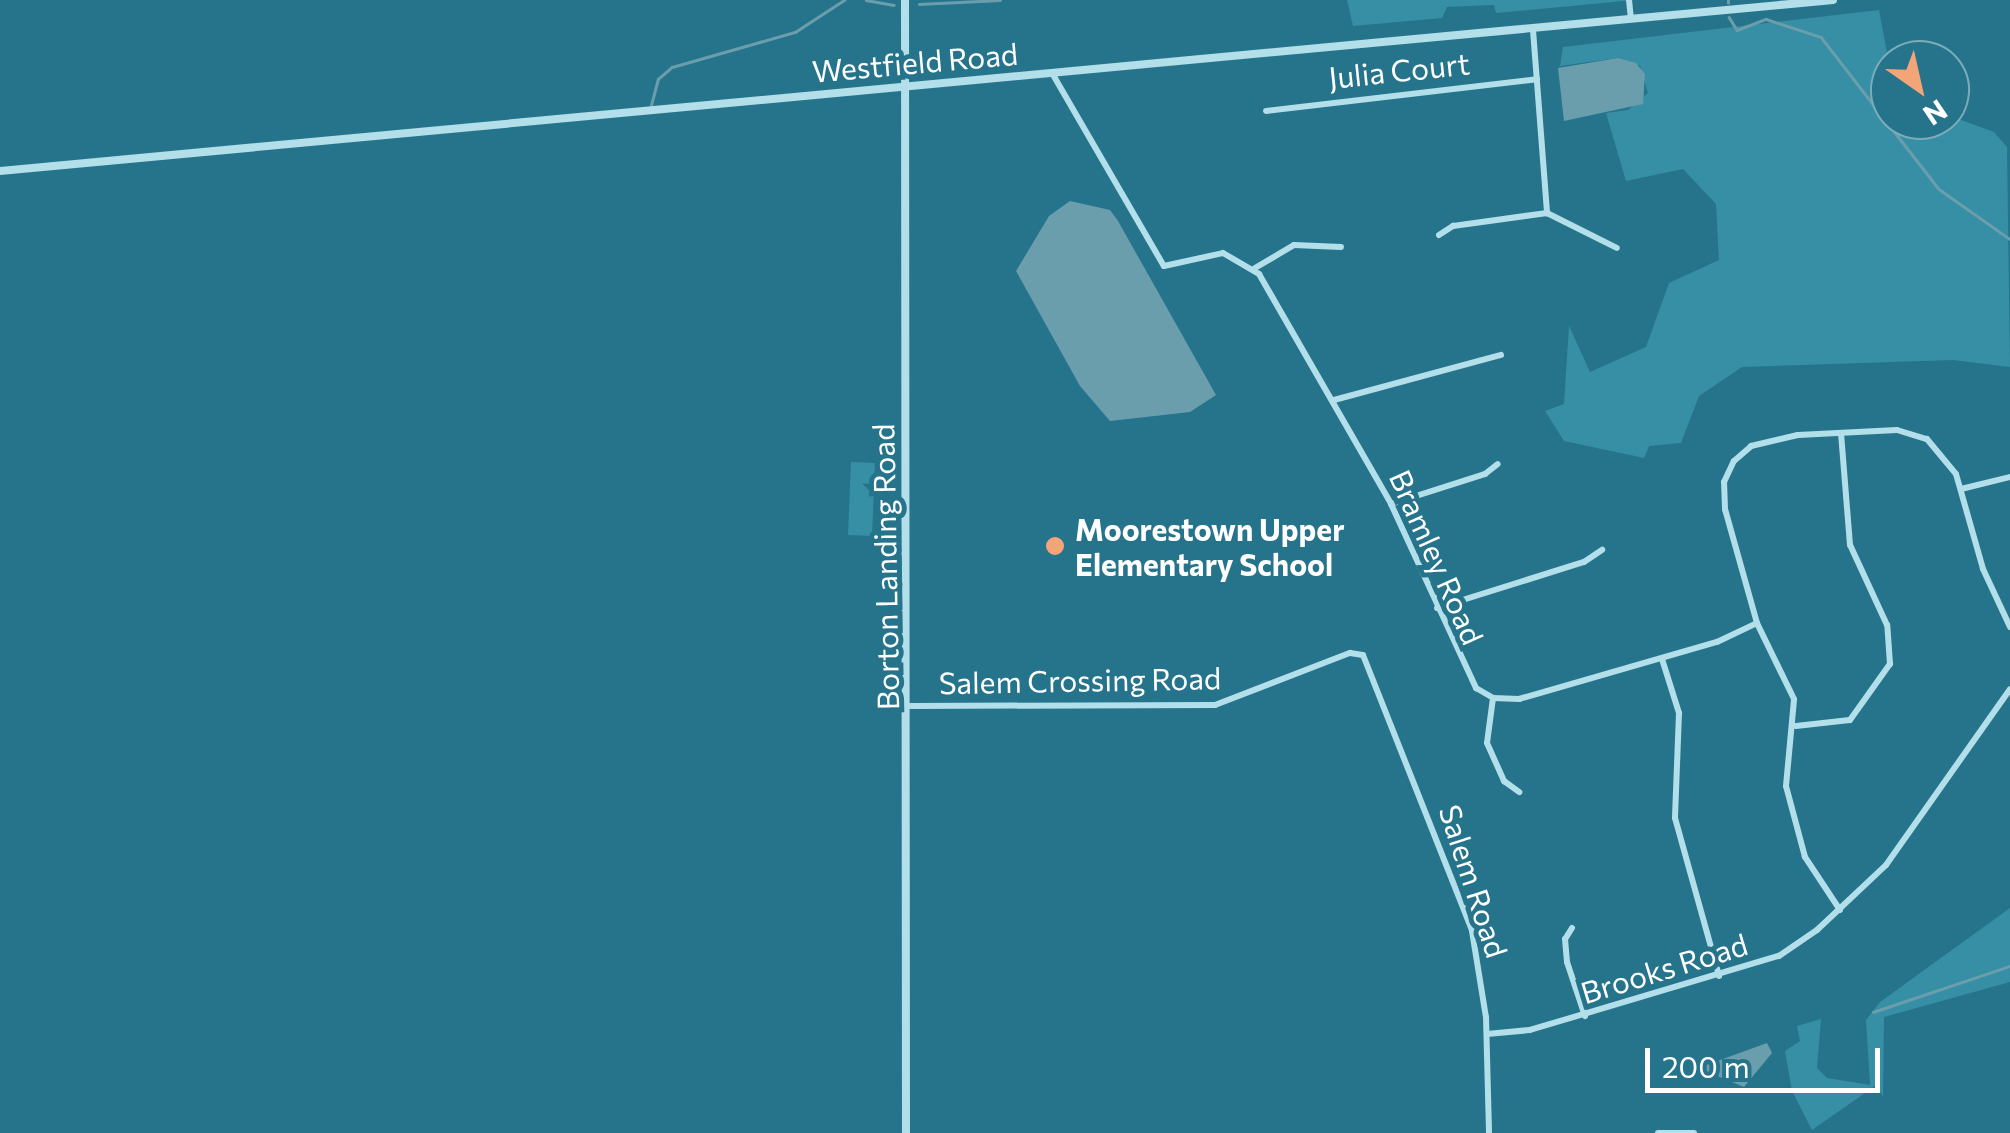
<!DOCTYPE html>
<html>
<head>
<meta charset="utf-8">
<style>
  body { margin:0 }
  #map { position:relative; width:2010px; height:1133px; overflow:hidden; background:#25748b; font-family:Commissioner,sans-serif }
  div>[style] { position:absolute }
  [style*='--x'] { left:calc(var(--x)*1px); top:calc(var(--y)*1px); width:calc(var(--w)*1px); rotate:calc(var(--a)*1deg) }
  .green>* { inset:0; background:#378fa6 }
  .water>* { inset:0; background:#6b9eac }
  .stream>* { height:2.5px; margin:-1.25px; padding:0 1.25px; transform-origin:1.25px; border-radius:1.25px; background:#6b9eac }
  .minor>* { height:6px; margin:-3px; padding:0 3px; transform-origin:3px; border-radius:3px; background:#b3dfea }
  .tertiary>* { height:8px; margin:-4px; padding:0 4px; transform-origin:4px; border-radius:4px; background:#b3dfea }
  .dots>* { width:28px; height:28px; translate:-50% -50%; box-sizing:border-box; border:5px solid #25748b; border-radius:50% }
  span { translate:-50% -50%; white-space:nowrap; text-align:center; line-height:1.15; -webkit-text-stroke:10px #25748b; paint-order:stroke }
  .street-label { font-size:30px; color:#fff }
  .poi-label { font-size:30px; color:#fff; font-weight:700 }
  .left { translate:0 -50%; text-align:left }
  .north { position:absolute; left:1870px; top:40px; width:100px; height:100px; box-sizing:border-box; background:#25748b; border:2px solid #7cacb9; border-radius:50%; rotate:146deg; font-size:28px; font-weight:700; line-height:40px; text-align:center; color:#fff }
  .north::after { content:''; display:block; margin:auto; width:35px; height:45px; background:#f4a578; clip-path:polygon(50% 0,100% 100%,50% 72%,0 100%) }
  .scale { position:absolute; left:1645px; top:1048px; width:235px; height:45px; box-sizing:border-box; border:5px solid #fff; border-top:0; padding-left:12px; font-size:30px; line-height:35px; white-space:nowrap; color:#fff; -webkit-text-stroke:8px #25748b; paint-order:stroke }
</style>
</head>
<body>
<div id="map">
  <div class="green">
    <i style="clip-path:polygon(1347px 0,1635px 0,1496px 13px,1494px 5px,1447px 7px,1442px 18px,1353px 26px)"></i>
    <i style="clip-path:polygon(1879px 10px,1890px 69px,1890px 120px,1950px 116px,1994px 132px,2007px 147px,2010px 367px,1953px 360px,1742px 367px,1699px 396px,1681px 443px,1649px 446px,1644px 458px,1564px 441px,1545px 411px,1564px 404px,1569px 326px,1590px 372px,1646px 347px,1669px 283px,1719px 260px,1716px 204px,1683px 169px,1626px 181px,1606px 113px,1628px 110px,1648px 93px,1640px 66px,1618px 58px,1560px 66px,1563px 47px)"></i>
    <i style="clip-path:polygon(851px 462px,875px 463px,872px 536px,848px 535px)"></i>
    <i style="clip-path:polygon(2010px 908px,2010px 982px,1884px 1017px,1883px 1096px,1875px 1086px,1812px 1130px,1792px 1091px,1785px 1051px,1800px 1041px,1797px 1026px,1821px 1019px,1817px 1068px,1827px 1078px,1870px 1085px,1866px 1020px,1880px 1002px)"></i>
  </div>
  <div class="water">
    <i style="clip-path:polygon(1618px 58px,1636px 63px,1645px 74px,1643px 104px,1564px 121px,1558px 68px)"></i>
    <i style="clip-path:polygon(1070px 201px,1110px 210px,1118px 221px,1216px 395px,1190px 412px,1110px 421px,1080px 386px,1016px 271px,1049px 216px)"></i>
    <i style="clip-path:polygon(1767px 1043px,1772px 1053px,1744px 1087px,1698px 1068px)"></i>
  </div>
  <div class="stream">
    <i style="--x:866;--y:0;--w:28;--a:10"></i>
    <i style="--x:1728;--y:3;--w:3;--a:-90"></i>
    <i style="--x:919;--y:4;--w:81;--a:-2.8"></i>
    <i style="--x:1729;--y:17;--w:15;--a:58"></i>
    <i style="--x:1737;--y:30;--w:31;--a:-21"></i>
    <i style="--x:1766;--y:19;--w:58;--a:18.1"></i>
    <i style="--x:1821;--y:37;--w:192;--a:52.2"></i>
    <i style="--x:1939;--y:189;--w:87;--a:35.2"></i>
    <i style="--x:651;--y:105;--w:27;--a:-75"></i>
    <i style="--x:658;--y:79;--w:18;--a:-41"></i>
    <i style="--x:672;--y:67;--w:128;--a:-15.9"></i>
    <i style="--x:795;--y:32;--w:59;--a:-33.1"></i>
    <i style="--x:1873;--y:1012;--w:145;--a:-18.6"></i>
  </div>
  <div class="minor">
    <i style="--x:1629;--y:0;--w:19;--a:84"></i>
    <i style="--x:1533;--y:30;--w:184;--a:85.6"></i>
    <i style="--x:1547;--y:213;--w:78;--a:26.6"></i>
    <i style="--x:1052;--y:73;--w:223;--a:59.9"></i>
    <i style="--x:1164;--y:266;--w:60;--a:-12.4"></i>
    <i style="--x:1223;--y:253;--w:42;--a:30.3"></i>
    <i style="--x:1259;--y:274;--w:265;--a:60.1"></i>
    <i style="--x:1391;--y:504;--w:203;--a:65.2"></i>
    <i style="--x:1476;--y:688;--w:20;--a:30"></i>
    <i style="--x:1493;--y:698;--w:26;--a:2"></i>
    <i style="--x:1519;--y:699;--w:206;--a:-16.1"></i>
    <i style="--x:1717;--y:642;--w:44;--a:-25.4"></i>
    <i style="--x:1266;--y:111;--w:273;--a:-6.7"></i>
    <i style="--x:1439;--y:235;--w:17;--a:-33"></i>
    <i style="--x:1453;--y:226;--w:95;--a:-7.9"></i>
    <i style="--x:1255;--y:268;--w:45;--a:-30.5"></i>
    <i style="--x:1294;--y:245;--w:47;--a:2.4"></i>
    <i style="--x:1334;--y:400;--w:173;--a:-15.1"></i>
    <i style="--x:1961;--y:489;--w:50;--a:-13.8"></i>
    <i style="--x:1391;--y:504;--w:99;--a:-17.7"></i>
    <i style="--x:1485;--y:474;--w:16;--a:-38"></i>
    <i style="--x:1437;--y:608;--w:154;--a:-17.4"></i>
    <i style="--x:1584;--y:562;--w:22;--a:-34"></i>
    <i style="--x:1662;--y:659;--w:57;--a:72.5"></i>
    <i style="--x:1679;--y:713;--w:105;--a:92.2"></i>
    <i style="--x:1675;--y:818;--w:164;--a:74.4"></i>
    <i style="--x:1493;--y:698;--w:45;--a:97.6"></i>
    <i style="--x:1487;--y:743;--w:42;--a:65.9"></i>
    <i style="--x:1504;--y:781;--w:19;--a:36"></i>
    <i style="--x:910;--y:706;--w:305;--a:-0.2"></i>
    <i style="--x:1215;--y:705;--w:145;--a:-21.1"></i>
    <i style="--x:1350;--y:653;--w:13;--a:9"></i>
    <i style="--x:1363;--y:655;--w:297;--a:68.4"></i>
    <i style="--x:1472;--y:931;--w:87;--a:80.8"></i>
    <i style="--x:1486;--y:1017;--w:116;--a:88.5"></i>
    <i style="--x:1796;--y:726;--w:54;--a:-6.3"></i>
    <i style="--x:1850;--y:720;--w:69;--a:-54.5"></i>
    <i style="--x:1890;--y:664;--w:39;--a:-94"></i>
    <i style="--x:1887;--y:625;--w:88;--a:-114.8"></i>
    <i style="--x:1850;--y:545;--w:111;--a:-94.6"></i>
    <i style="--x:1840;--y:910;--w:64;--a:-123.4"></i>
    <i style="--x:1805;--y:857;--w:73;--a:-105"></i>
    <i style="--x:1786;--y:786;--w:87;--a:-84.7"></i>
    <i style="--x:1794;--y:699;--w:85;--a:-116"></i>
    <i style="--x:1757;--y:623;--w:118;--a:-105.7"></i>
    <i style="--x:1725;--y:509;--w:27;--a:-92"></i>
    <i style="--x:1724;--y:482;--w:23;--a:-65"></i>
    <i style="--x:1734;--y:461;--w:23;--a:-41"></i>
    <i style="--x:1751;--y:446;--w:48;--a:-13.2"></i>
    <i style="--x:1798;--y:435;--w:99;--a:-2.9"></i>
    <i style="--x:1897;--y:430;--w:31;--a:17"></i>
    <i style="--x:1927;--y:439;--w:45;--a:50.4"></i>
    <i style="--x:1956;--y:474;--w:99;--a:74.1"></i>
    <i style="--x:1983;--y:569;--w:64;--a:65"></i>
    <i style="--x:1572;--y:928;--w:13;--a:122"></i>
    <i style="--x:1565;--y:939;--w:23;--a:85"></i>
    <i style="--x:1567;--y:962;--w:57;--a:71.6"></i>
    <i style="--x:1487;--y:1034;--w:43;--a:-5.3"></i>
    <i style="--x:1530;--y:1030;--w:260;--a:-16.6"></i>
    <i style="--x:1779;--y:956;--w:46;--a:-34.4"></i>
    <i style="--x:1817;--y:930;--w:95;--a:-43.3"></i>
    <i style="--x:1886;--y:865;--w:215;--a:-54.8"></i>
    <i style="--x:1658;--y:1133;--w:36;--a:0"></i>
  </div>
  <div class="tertiary">
    <i style="--x:905;--y:0;--w:1133;--a:89.95"></i>
    <i style="--x:0;--y:171;--w:1841;--a:-5.33"></i>
  </div>
  <div class="dots">
    <i style="left:1055px;top:546px;background:#f4a578"></i>
  </div>
  <div class="street-label">
    <span style="left:915px;top:62px;rotate:-5deg">Westfield Road</span>
    <span style="left:1399px;top:70px;rotate:-6deg">Julia Court</span>
    <span style="left:1437px;top:557px;rotate:66deg">Bramley Road</span>
    <span style="left:885px;top:567px;rotate:-91deg">Borton Landing Road</span>
    <span style="left:1080px;top:680px;rotate:-1deg">Salem Crossing Road</span>
    <span style="left:1474px;top:881px;rotate:72deg">Salem Road</span>
    <span style="left:1664px;top:968px;rotate:-17deg">Brooks Road</span>
  </div>
  <div class="poi-label">
    <span class="left" style="left:1075px;top:546px">Moorestown Upper<br>Elementary School</span>
  </div>
  <div class="north">N</div>
  <div class="scale">200 m</div>
</div>
</body>
</html>
